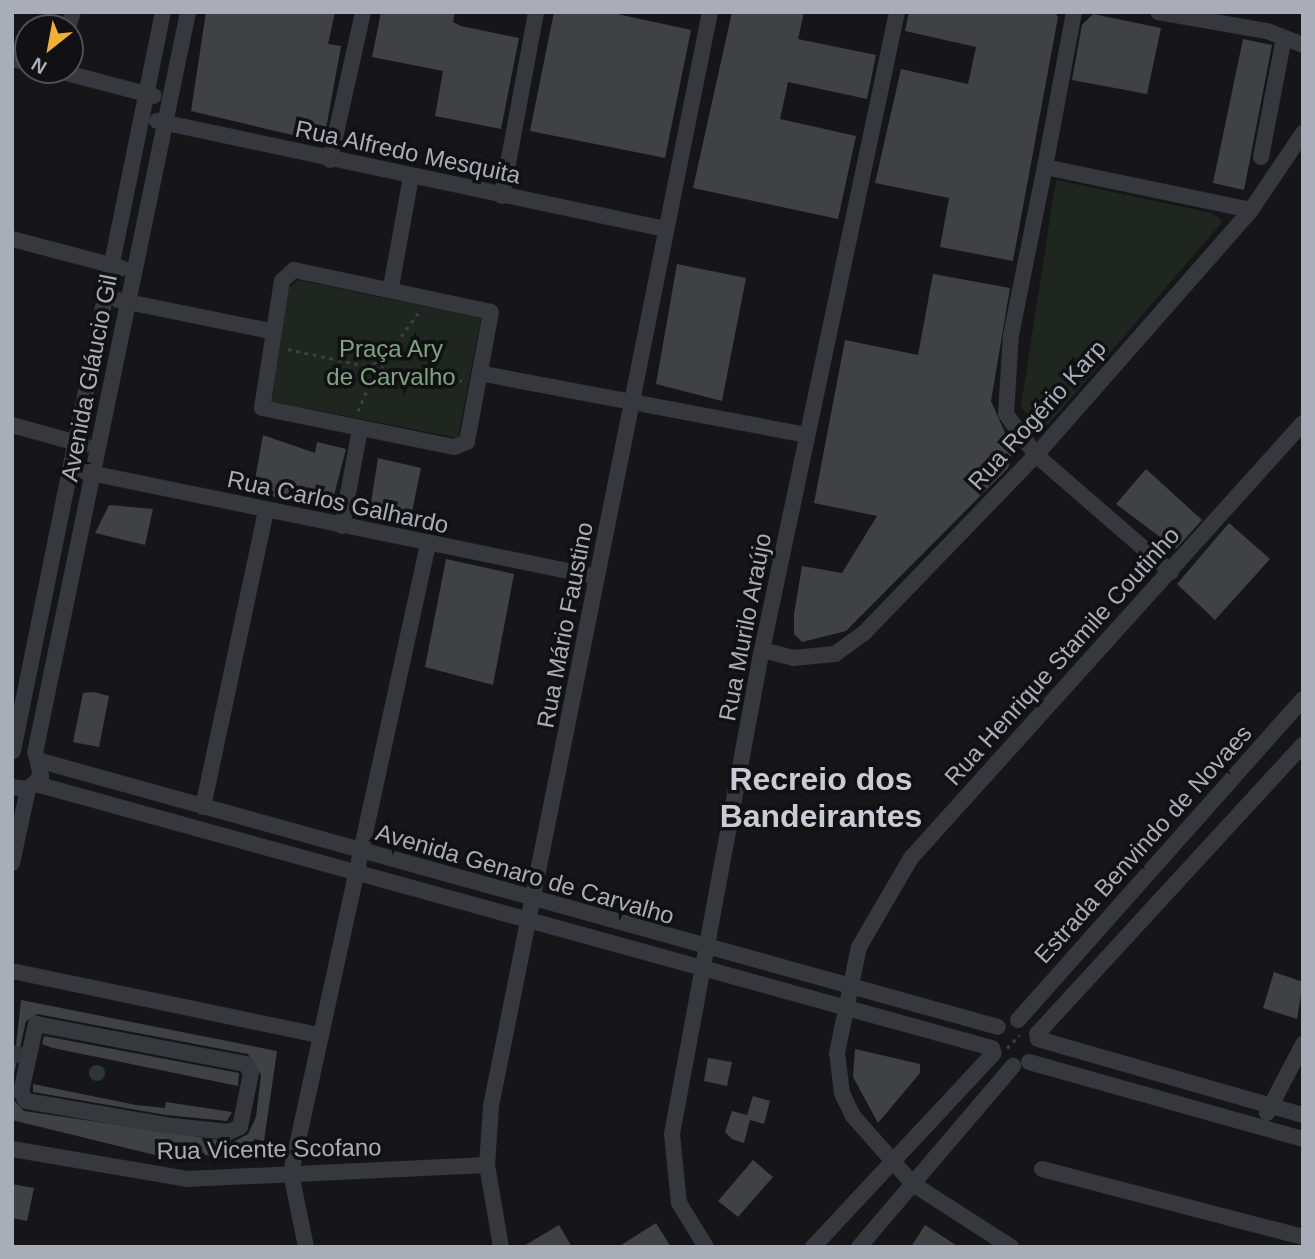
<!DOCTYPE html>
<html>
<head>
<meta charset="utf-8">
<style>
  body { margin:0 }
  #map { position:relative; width:1315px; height:1259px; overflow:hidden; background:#161618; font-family:Helvetica,sans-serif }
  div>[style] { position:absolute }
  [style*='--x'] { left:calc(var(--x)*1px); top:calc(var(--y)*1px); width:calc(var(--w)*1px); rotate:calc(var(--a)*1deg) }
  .green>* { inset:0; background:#1e261f }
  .water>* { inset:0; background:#2c353c }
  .round { border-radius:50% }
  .building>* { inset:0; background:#404145 }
  .minor-tunnel>* { height:16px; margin-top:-8px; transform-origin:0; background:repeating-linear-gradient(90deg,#333438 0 16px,transparent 0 24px) }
  .path>* { height:2.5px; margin-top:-1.25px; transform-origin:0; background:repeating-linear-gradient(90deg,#3d3f44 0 3.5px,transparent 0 8.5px) }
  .path>.ring { margin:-1.25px; padding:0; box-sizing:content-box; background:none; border:2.5px solid #3d3f44; border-radius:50% }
  .minor>* { height:16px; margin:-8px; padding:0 8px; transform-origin:8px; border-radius:8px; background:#37383d }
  span { translate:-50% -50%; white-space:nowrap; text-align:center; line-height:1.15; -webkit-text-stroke:7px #111113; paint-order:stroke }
  .street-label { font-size:24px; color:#a8adb8 }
  .park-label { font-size:24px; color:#7fa381 }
  .district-label { font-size:32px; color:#c9ccd4; font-weight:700 }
  .frame { position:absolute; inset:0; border:14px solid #a8adb8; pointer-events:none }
  .north { position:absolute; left:14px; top:14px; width:70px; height:70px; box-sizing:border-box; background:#111113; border:2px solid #4d4f55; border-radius:50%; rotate:211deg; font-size:19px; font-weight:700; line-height:28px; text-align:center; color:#a8adb8 }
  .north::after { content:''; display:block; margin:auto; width:24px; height:32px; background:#f2b134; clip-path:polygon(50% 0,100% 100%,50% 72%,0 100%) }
</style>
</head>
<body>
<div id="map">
  <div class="green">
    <i style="clip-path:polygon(1056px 180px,1212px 213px,1223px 221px,1047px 426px,1035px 427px,1021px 405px)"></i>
    <i style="clip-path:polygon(298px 280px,481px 318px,458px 438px,269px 401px,288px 289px)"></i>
  </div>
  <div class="water">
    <i class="round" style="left:89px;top:1065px;width:16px;height:16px"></i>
  </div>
  <div class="building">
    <i style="clip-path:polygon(206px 12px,335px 12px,328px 44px,341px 46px,325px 134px,318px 141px,191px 111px)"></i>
    <i style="clip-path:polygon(381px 12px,455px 12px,453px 22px,461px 26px,519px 38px,501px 129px,435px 116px,443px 71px,372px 57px)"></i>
    <i style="clip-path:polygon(554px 12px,608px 12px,691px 30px,665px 158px,530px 131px)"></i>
    <i style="clip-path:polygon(732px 12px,804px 12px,798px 39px,876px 55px,867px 99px,788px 82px,780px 119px,856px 136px,838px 219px,693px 188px)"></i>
    <i style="clip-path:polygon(909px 12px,1055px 12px,1058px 17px,1013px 261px,940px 247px,949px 198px,875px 183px,901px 69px,968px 84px,976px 47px,905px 31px)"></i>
    <i style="clip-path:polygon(1093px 14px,1161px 28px,1147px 94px,1072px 80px,1082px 25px)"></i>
    <i style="clip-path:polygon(1243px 39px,1272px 45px,1244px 190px,1213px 183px)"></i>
    <i style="clip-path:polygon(677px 264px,746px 278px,722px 401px,656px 384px)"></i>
    <i style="clip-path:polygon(933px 274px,1010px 288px,991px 401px,1013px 451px,1008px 468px,846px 631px,802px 642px,794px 634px,794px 614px,802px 566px,842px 573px,877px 516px,814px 503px,845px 340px,918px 355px)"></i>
    <i style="clip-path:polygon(263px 435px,315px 453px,317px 442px,346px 449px,332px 503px,320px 509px,253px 491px)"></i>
    <i style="clip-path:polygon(378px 458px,421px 468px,409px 526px,369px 515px)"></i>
    <i style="clip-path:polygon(1146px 469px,1202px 520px,1176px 549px,1116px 504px)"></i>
    <i style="clip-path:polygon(109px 505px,153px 509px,145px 545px,95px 533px)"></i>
    <i style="clip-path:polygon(1229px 523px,1270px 559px,1215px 620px,1177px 584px)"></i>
    <i style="clip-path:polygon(446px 559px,514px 574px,493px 685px,425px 667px)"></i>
    <i style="clip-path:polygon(94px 692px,109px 696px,99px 747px,73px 742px,83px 693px)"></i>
    <i style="clip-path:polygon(1274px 972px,1303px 982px,1297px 1019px,1263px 1008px)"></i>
    <i style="clip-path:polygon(21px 1000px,277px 1051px,264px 1141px,254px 1139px,253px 1156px,233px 1154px,232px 1161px,185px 1150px,157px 1149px,155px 1155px,12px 1120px,12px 1098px,24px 1111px,233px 1142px,248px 1134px,256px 1117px,261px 1075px,248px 1054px,37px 1014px,26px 1021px,12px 1083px)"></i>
    <i style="clip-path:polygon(44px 1036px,239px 1073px,238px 1086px,53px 1048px,42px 1044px)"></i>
    <i style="clip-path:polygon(855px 1049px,920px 1064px,920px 1073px,878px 1123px,853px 1077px)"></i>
    <i style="clip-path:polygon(708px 1058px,732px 1062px,727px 1086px,704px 1081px)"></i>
    <i style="clip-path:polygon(33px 1084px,136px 1105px,165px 1108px,166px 1102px,232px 1112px,227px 1121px,166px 1115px,33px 1092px)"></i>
    <i style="clip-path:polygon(753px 1096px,770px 1101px,764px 1124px,750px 1120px,744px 1143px,732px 1139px,725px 1132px,732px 1111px,747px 1115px)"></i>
    <i style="clip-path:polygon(753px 1160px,773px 1177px,738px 1217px,718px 1201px)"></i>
    <i style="clip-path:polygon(12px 1184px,34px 1188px,27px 1221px,12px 1218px)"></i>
    <i style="clip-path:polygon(656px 1223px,671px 1247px,618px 1247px)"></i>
    <i style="clip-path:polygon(559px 1225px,572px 1247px,522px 1247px)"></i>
    <i style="clip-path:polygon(925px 1225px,959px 1247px,911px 1247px)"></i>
  </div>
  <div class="minor-tunnel">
    <i style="--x:12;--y:1053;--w:12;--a:14"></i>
  </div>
  <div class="path">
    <i style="--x:288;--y:349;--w:85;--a:12.2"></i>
    <i class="ring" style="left:370px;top:363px;width:11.5px;height:11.5px"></i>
    <i style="--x:381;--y:364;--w:63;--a:-54"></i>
    <i style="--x:384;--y:373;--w:43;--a:12.1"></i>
    <i style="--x:426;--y:382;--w:36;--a:-2"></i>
    <i style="--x:358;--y:411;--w:38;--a:-67"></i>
    <i style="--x:1007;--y:1048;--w:18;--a:-47"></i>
  </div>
  <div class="minor">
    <i style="--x:1158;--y:12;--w:111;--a:9.9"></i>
    <i style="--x:1267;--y:31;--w:39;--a:21"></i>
    <i style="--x:68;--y:28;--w:17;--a:-73"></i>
    <i style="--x:12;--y:59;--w:16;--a:14"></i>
    <i style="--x:55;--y:70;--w:102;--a:14.7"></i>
    <i style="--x:157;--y:121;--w:519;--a:12"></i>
    <i style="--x:1261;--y:157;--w:121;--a:-79.1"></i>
    <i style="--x:330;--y:160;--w:152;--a:-77.4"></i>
    <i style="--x:1045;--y:167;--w:158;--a:-79.4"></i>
    <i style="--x:502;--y:196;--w:187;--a:-79.5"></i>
    <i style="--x:12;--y:239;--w:114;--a:14.8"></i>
    <i style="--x:294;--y:270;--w:201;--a:12"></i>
    <i style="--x:491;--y:312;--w:132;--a:100.5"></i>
    <i style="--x:467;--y:442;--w:14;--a:159"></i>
    <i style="--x:454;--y:447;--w:196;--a:-168.5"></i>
    <i style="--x:262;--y:408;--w:129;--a:-81.1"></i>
    <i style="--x:282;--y:281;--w:16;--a:-43"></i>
    <i style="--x:391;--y:287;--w:112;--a:-79.7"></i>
    <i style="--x:118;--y:300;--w:155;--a:11.5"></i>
    <i style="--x:484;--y:374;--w:329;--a:10.7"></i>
    <i style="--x:12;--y:425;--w:75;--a:15.5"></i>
    <i style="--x:71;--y:469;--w:537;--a:11.6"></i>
    <i style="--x:342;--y:526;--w:99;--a:-79.5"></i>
    <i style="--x:1171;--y:572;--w:179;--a:-139.1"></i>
    <i style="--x:1036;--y:455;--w:51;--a:-126.2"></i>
    <i style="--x:1006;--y:414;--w:79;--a:-86.4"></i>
    <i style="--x:1011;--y:335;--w:171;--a:-78.6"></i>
    <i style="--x:1045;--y:167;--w:210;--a:11.8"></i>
    <i style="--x:762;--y:650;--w:32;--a:14"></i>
    <i style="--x:793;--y:658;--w:42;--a:-5.4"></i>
    <i style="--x:835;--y:654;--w:37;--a:-36"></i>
    <i style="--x:865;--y:632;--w:246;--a:-46"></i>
    <i style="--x:1036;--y:455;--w:326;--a:-48.7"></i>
    <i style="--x:1251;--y:210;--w:93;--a:-56"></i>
    <i style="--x:13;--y:751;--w:754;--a:-78.53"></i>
    <i style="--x:35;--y:753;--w:757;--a:-78.33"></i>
    <i style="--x:41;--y:761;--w:993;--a:15.53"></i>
    <i style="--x:36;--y:784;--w:992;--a:15.44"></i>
    <i style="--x:12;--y:787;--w:16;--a:7"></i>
    <i style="--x:28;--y:789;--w:18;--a:-43"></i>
    <i style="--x:41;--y:777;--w:24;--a:-102"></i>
    <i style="--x:203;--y:807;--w:303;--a:-78"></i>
    <i style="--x:12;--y:863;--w:76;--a:-77.8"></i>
    <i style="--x:12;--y:971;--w:313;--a:11.8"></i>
    <i style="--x:1018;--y:1020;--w:429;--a:-48.4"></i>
    <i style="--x:36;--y:1024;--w:214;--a:10.8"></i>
    <i style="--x:246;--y:1064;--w:10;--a:61"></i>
    <i style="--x:251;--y:1073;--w:55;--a:101.5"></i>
    <i style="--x:240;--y:1127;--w:12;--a:156"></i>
    <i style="--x:229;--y:1132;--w:64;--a:-173.8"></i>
    <i style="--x:165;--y:1125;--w:141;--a:-170.2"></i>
    <i style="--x:26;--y:1101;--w:10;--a:-119"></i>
    <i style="--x:21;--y:1092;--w:70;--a:-77.6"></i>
    <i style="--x:1037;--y:1034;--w:393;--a:-47.4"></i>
    <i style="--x:1038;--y:1039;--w:276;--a:16"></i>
    <i style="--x:1029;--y:1062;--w:285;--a:15.7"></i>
    <i style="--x:1267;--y:1113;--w:78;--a:-62.4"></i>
    <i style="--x:12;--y:1149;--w:179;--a:9.7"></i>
    <i style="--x:188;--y:1179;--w:299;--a:-2.7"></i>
    <i style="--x:1042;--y:1169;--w:270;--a:14.6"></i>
    <i style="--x:306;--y:1247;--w:76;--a:-101.5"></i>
    <i style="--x:291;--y:1173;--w:644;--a:-77.71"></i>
    <i style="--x:501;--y:1247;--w:83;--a:-99.7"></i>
    <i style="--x:487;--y:1165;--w:59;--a:-86.1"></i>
    <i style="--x:491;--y:1106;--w:1116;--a:-78.68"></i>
    <i style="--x:706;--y:1247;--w:52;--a:-121.5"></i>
    <i style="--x:679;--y:1203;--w:69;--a:-95.8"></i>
    <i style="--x:672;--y:1134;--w:492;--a:-79.5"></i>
    <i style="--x:762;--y:650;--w:652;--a:-78.05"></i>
    <i style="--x:813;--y:1247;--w:265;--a:-47"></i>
    <i style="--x:859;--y:1247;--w:238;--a:-49.6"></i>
    <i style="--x:1011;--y:1247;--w:117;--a:-147.3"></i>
    <i style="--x:913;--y:1184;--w:91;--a:-131.4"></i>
    <i style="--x:853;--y:1116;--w:25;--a:-116"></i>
    <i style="--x:842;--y:1093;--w:40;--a:-97.1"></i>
    <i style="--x:837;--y:1053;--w:108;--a:-78.3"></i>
    <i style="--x:859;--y:947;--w:103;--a:-59.7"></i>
    <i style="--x:911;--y:858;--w:586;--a:-47.98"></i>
  </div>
  <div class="street-label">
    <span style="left:408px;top:152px;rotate:12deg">Rua Alfredo Mesquita</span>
    <span style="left:89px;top:378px;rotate:-79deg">Avenida Gláucio Gil</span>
    <span style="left:1037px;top:415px;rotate:-48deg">Rua Rogério Karp</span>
    <span style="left:338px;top:502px;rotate:12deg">Rua Carlos Galhardo</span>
    <span style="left:565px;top:625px;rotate:-79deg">Rua Mário Faustino</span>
    <span style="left:745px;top:627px;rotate:-79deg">Rua Murilo Araújo</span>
    <span style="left:1062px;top:656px;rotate:-48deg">Rua Henrique Stamile Coutinho</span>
    <span style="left:1143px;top:844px;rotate:-48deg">Estrada Benvindo de Novaes</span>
    <span style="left:525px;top:874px;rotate:16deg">Avenida Genaro de Carvalho</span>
    <span style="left:269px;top:1149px;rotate:-1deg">Rua Vicente Scofano</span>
  </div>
  <div class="park-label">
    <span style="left:391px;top:363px">Praça Ary<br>de Carvalho</span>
  </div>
  <div class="district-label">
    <span style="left:821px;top:798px">Recreio dos<br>Bandeirantes</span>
  </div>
  <div class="frame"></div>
  <div class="north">N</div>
</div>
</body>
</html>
